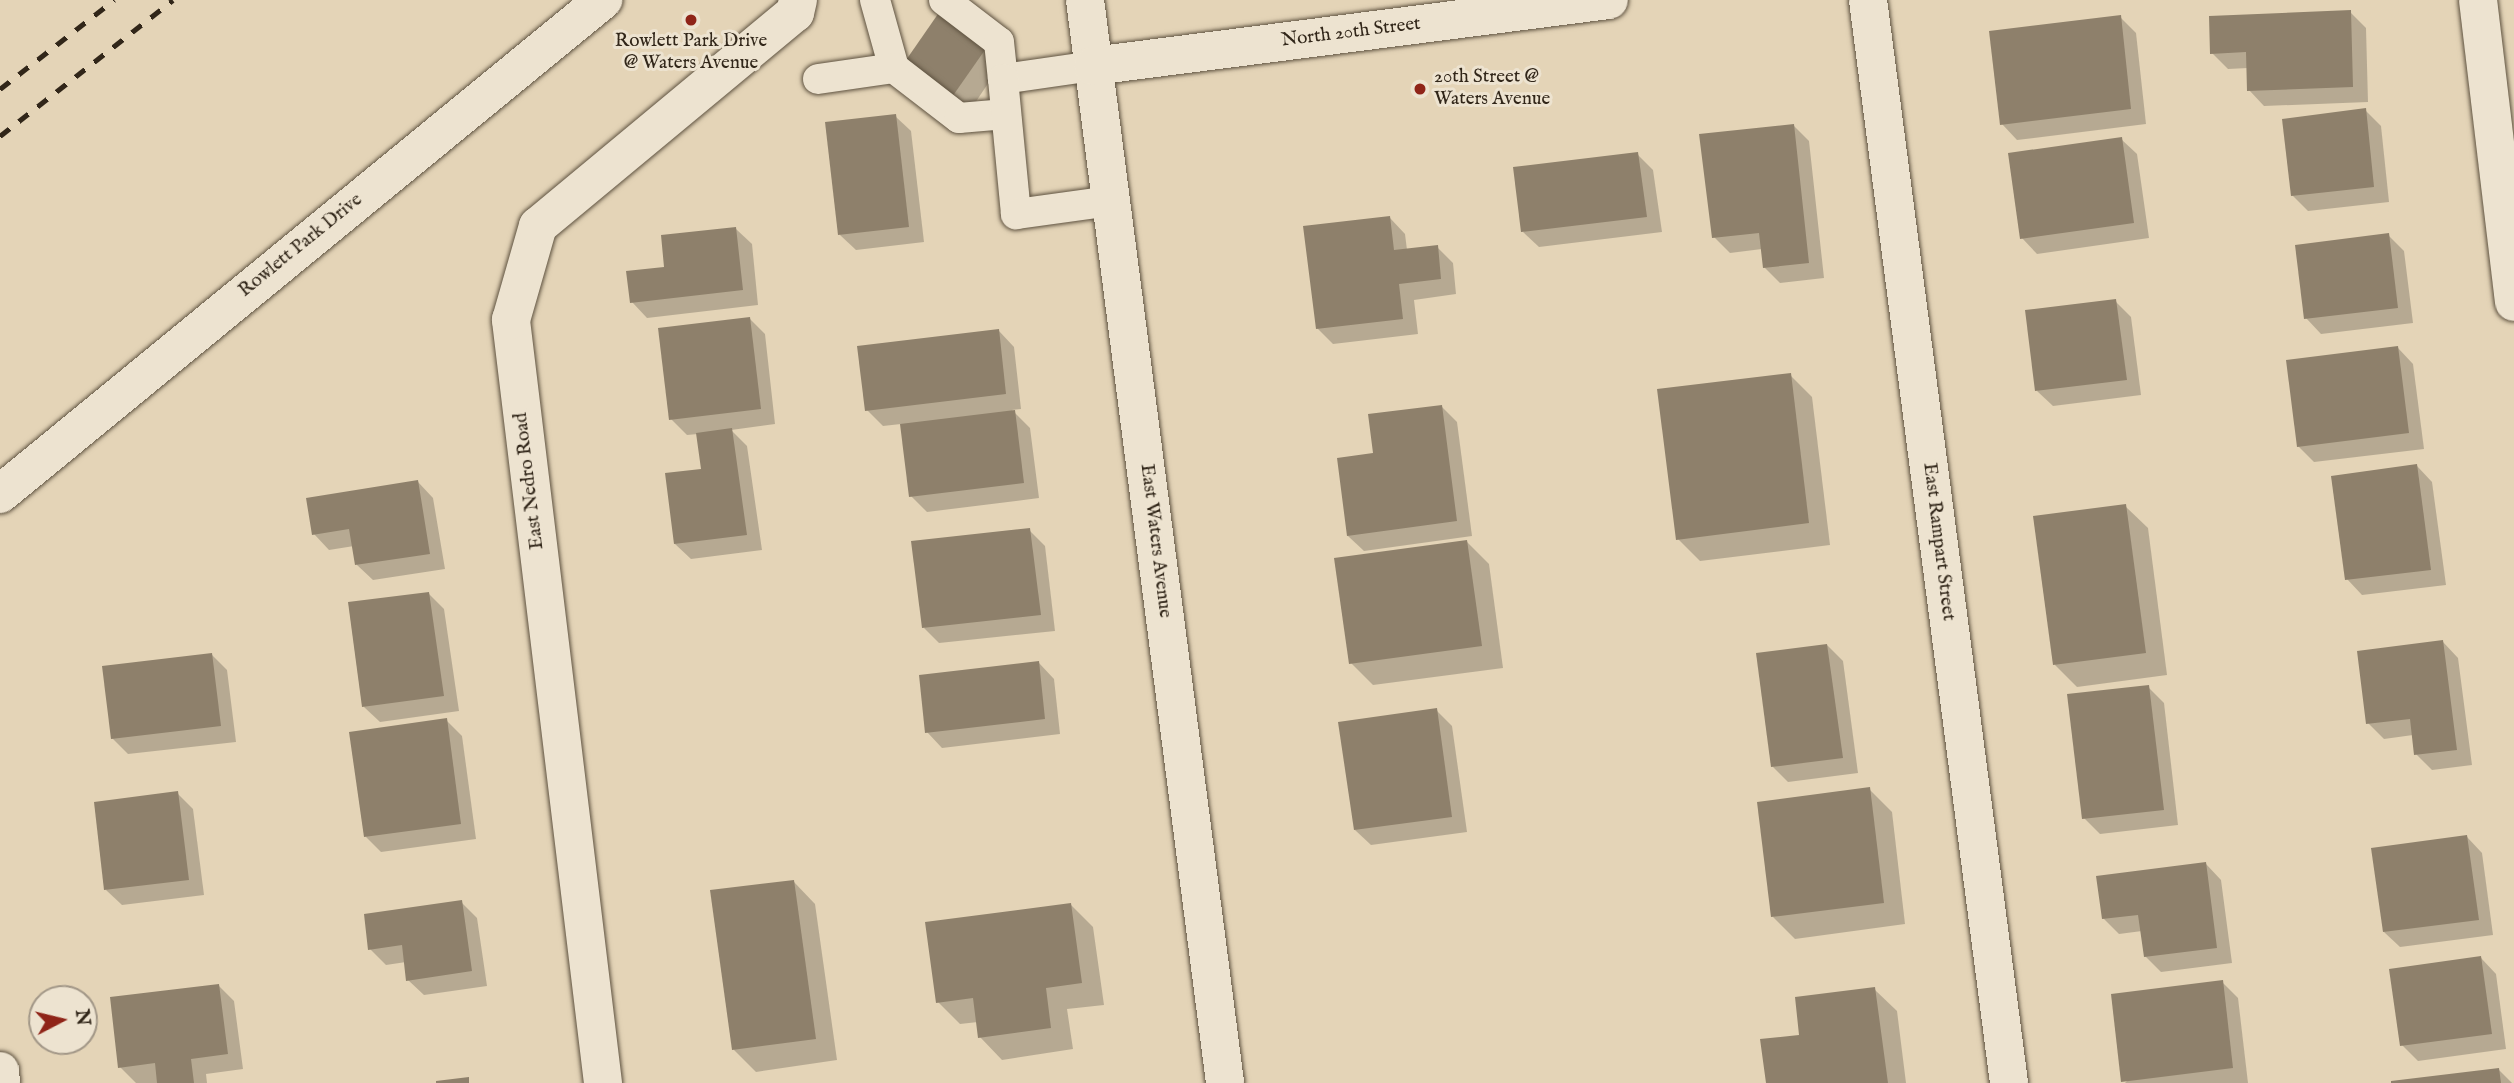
<!DOCTYPE html>
<html>
<head>
<meta charset="utf-8">
<style>
  body { margin:0 }
  #map { position:relative; width:2514px; height:1083px; overflow:hidden; background:#e4d4b7; font-family:"IM FELL English",serif }
  div>[style] { position:absolute }
  [style*='--x'] { left:calc(var(--x)*1px); top:calc(var(--y)*1px); width:calc(var(--w)*1px); rotate:calc(var(--a)*1deg) }
  .shadow>* { inset:0; background:#0003 }
  .building>* { inset:0; background:#8e806b }
  .roads { filter:drop-shadow(0 0 2px #5e5240) drop-shadow(0 0 2px #5e5240) }
  .lane>* { height:30px; margin:-15px; padding:0 15px; transform-origin:15px; border-radius:15px; background:#ede3d0 }
  .street>* { height:38px; margin:-19px; padding:0 19px; transform-origin:19px; border-radius:19px; background:#ede3d0 }
  .secondary>* { height:38px; margin:-19px; padding:0 19px; transform-origin:19px; border-radius:19px; background:#ede3d0 }
  .rail>* { height:5px; margin-top:-2.5px; transform-origin:0; background:repeating-linear-gradient(90deg,#312619 0 12px,transparent 0 24px) }
  .dots>* { width:19px; height:19px; translate:-50% -50%; box-sizing:border-box; border:4px solid #ede3d0; border-radius:50% }
  span { translate:-50% -50%; white-space:nowrap; text-align:center; line-height:1.15; -webkit-text-stroke:6px #ede3d0; paint-order:stroke }
  .street-label { font-size:19px; color:#312619 }
  .poi-label { font-size:19px; color:#312619 }
  .left { translate:0 -50%; text-align:left }
  .north { position:absolute; left:28px; top:985px; width:70px; height:70px; box-sizing:border-box; background:#ede3d0; border:2px solid #a29787; border-radius:50%; rotate:83deg; font-size:19px; font-weight:700; line-height:28px; text-align:center; color:#312619 }
  .north::after { content:''; display:block; margin:auto; width:24px; height:32px; background:#8f2418; clip-path:polygon(50% 0,100% 100%,50% 72%,0 100%) }
</style>
</head>
<body>
<div id="map">
  <div class="shadow">
    <i style="clip-path:polygon(2350px 12px,2366px 28px,2368px 102px,2264px 106px,2249px 90px,2248px 68px,2228px 69px,2212px 53px)"></i>
    <i style="clip-path:polygon(2120px 17px,2136px 33px,2146px 124px,2017px 140px,2002px 124px)"></i>
    <i style="clip-path:polygon(986px 48px,1001px 64px,969px 112px,922px 79px)"></i>
    <i style="clip-path:polygon(2365px 110px,2381px 126px,2389px 202px,2308px 211px,2292px 195px)"></i>
    <i style="clip-path:polygon(895px 116px,911px 131px,924px 242px,856px 250px,840px 235px)"></i>
    <i style="clip-path:polygon(1793px 125px,1809px 141px,1824px 278px,1780px 283px,1764px 267px,1762px 249px,1730px 253px,1714px 237px)"></i>
    <i style="clip-path:polygon(2121px 139px,2137px 154px,2149px 238px,2037px 254px,2022px 238px)"></i>
    <i style="clip-path:polygon(1637px 154px,1653px 170px,1662px 232px,1539px 247px,1523px 232px)"></i>
    <i style="clip-path:polygon(1390px 218px,1405px 234px,1407px 250px,1437px 247px,1453px 263px,1456px 294px,1414px 300px,1418px 334px,1333px 344px,1317px 328px)"></i>
    <i style="clip-path:polygon(736px 229px,752px 244px,758px 305px,647px 318px,632px 302px,666px 269px)"></i>
    <i style="clip-path:polygon(2388px 235px,2404px 251px,2413px 323px,2321px 334px,2306px 318px)"></i>
    <i style="clip-path:polygon(2115px 301px,2131px 317px,2141px 395px,2053px 406px,2037px 391px)"></i>
    <i style="clip-path:polygon(750px 319px,765px 334px,775px 424px,731px 430px,747px 446px,762px 550px,691px 559px,675px 544px,703px 470px,698px 434px,687px 435px,671px 419px)"></i>
    <i style="clip-path:polygon(999px 331px,1014px 347px,1021px 409px,1012px 410px,1030px 428px,1039px 498px,927px 512px,911px 496px,901px 424px,883px 426px,867px 410px)"></i>
    <i style="clip-path:polygon(2398px 348px,2413px 364px,2424px 449px,2314px 462px,2298px 446px)"></i>
    <i style="clip-path:polygon(1790px 375px,1812px 397px,1830px 545px,1700px 561px,1678px 539px)"></i>
    <i style="clip-path:polygon(1441px 406px,1457px 422px,1472px 536px,1364px 551px,1348px 536px,1375px 454px)"></i>
    <i style="clip-path:polygon(2417px 466px,2432px 482px,2446px 585px,2362px 595px,2347px 579px)"></i>
    <i style="clip-path:polygon(418px 482px,433px 498px,445px 569px,373px 580px,357px 565px,354px 546px,329px 550px,314px 534px)"></i>
    <i style="clip-path:polygon(2125px 506px,2148px 528px,2167px 675px,2077px 687px,2055px 665px)"></i>
    <i style="clip-path:polygon(1029px 530px,1045px 546px,1055px 631px,939px 643px,924px 628px)"></i>
    <i style="clip-path:polygon(1467px 542px,1489px 564px,1503px 668px,1373px 685px,1351px 663px)"></i>
    <i style="clip-path:polygon(429px 594px,444px 609px,459px 711px,380px 722px,364px 707px)"></i>
    <i style="clip-path:polygon(2443px 642px,2458px 658px,2472px 765px,2432px 770px,2416px 754px,2413px 735px,2384px 739px,2368px 723px)"></i>
    <i style="clip-path:polygon(1827px 645px,1843px 661px,1858px 773px,1788px 782px,1773px 767px)"></i>
    <i style="clip-path:polygon(212px 655px,227px 670px,236px 742px,128px 754px,112px 738px)"></i>
    <i style="clip-path:polygon(1039px 663px,1054px 679px,1060px 734px,942px 748px,927px 732px)"></i>
    <i style="clip-path:polygon(2148px 687px,2164px 703px,2178px 825px,2100px 834px,2084px 818px)"></i>
    <i style="clip-path:polygon(1436px 710px,1452px 726px,1467px 832px,1371px 845px,1355px 830px)"></i>
    <i style="clip-path:polygon(446px 720px,462px 736px,476px 839px,381px 852px,366px 837px)"></i>
    <i style="clip-path:polygon(1869px 789px,1892px 812px,1905px 924px,1795px 939px,1773px 917px)"></i>
    <i style="clip-path:polygon(177px 793px,193px 809px,204px 895px,122px 905px,106px 890px)"></i>
    <i style="clip-path:polygon(2467px 837px,2482px 853px,2493px 935px,2400px 947px,2384px 932px)"></i>
    <i style="clip-path:polygon(2206px 864px,2221px 880px,2232px 963px,2161px 972px,2145px 956px,2142px 931px,2119px 934px,2103px 918px)"></i>
    <i style="clip-path:polygon(793px 881px,815px 904px,837px 1060px,756px 1072px,734px 1050px)"></i>
    <i style="clip-path:polygon(461px 902px,477px 918px,487px 986px,424px 995px,408px 980px,406px 962px,386px 965px,370px 949px)"></i>
    <i style="clip-path:polygon(1071px 905px,1093px 927px,1104px 1005px,1067px 1009px,1073px 1049px,1002px 1060px,980px 1037px,978px 1022px,960px 1024px,938px 1002px)"></i>
    <i style="clip-path:polygon(2481px 958px,2496px 974px,2506px 1049px,2418px 1061px,2402px 1045px)"></i>
    <i style="clip-path:polygon(2222px 982px,2238px 998px,2248px 1083px,2125px 1083px)"></i>
    <i style="clip-path:polygon(219px 986px,234px 1001px,243px 1069px,206px 1074px,207px 1083px,136px 1083px,120px 1067px)"></i>
    <i style="clip-path:polygon(1874px 989px,1897px 1011px,1906px 1083px,1768px 1083px,1801px 1036px)"></i>
    <i style="clip-path:polygon(2499px 1070px,2512px 1083px,2392px 1083px)"></i>
  </div>
  <div class="building">
    <i style="clip-path:polygon(2351px 10px,2353px 87px,2247px 91px,2246px 52px,2210px 54px,2209px 16px)"></i>
    <i style="clip-path:polygon(938px 14px,987px 47px,952px 97px,904px 63px)"></i>
    <i style="clip-path:polygon(2121px 15px,2131px 109px,2000px 125px,1989px 31px)"></i>
    <i style="clip-path:polygon(2366px 108px,2374px 187px,2291px 196px,2282px 119px)"></i>
    <i style="clip-path:polygon(896px 114px,909px 227px,838px 235px,825px 122px)"></i>
    <i style="clip-path:polygon(1794px 124px,1809px 263px,1763px 268px,1759px 233px,1712px 238px,1699px 134px)"></i>
    <i style="clip-path:polygon(2122px 137px,2134px 223px,2020px 239px,2008px 153px)"></i>
    <i style="clip-path:polygon(1638px 152px,1647px 217px,1521px 232px,1513px 167px)"></i>
    <i style="clip-path:polygon(1390px 216px,1394px 250px,1438px 245px,1441px 279px,1399px 284px,1403px 319px,1316px 329px,1303px 226px)"></i>
    <i style="clip-path:polygon(736px 227px,743px 290px,630px 303px,626px 271px,664px 267px,661px 235px)"></i>
    <i style="clip-path:polygon(2389px 233px,2398px 308px,2304px 319px,2295px 245px)"></i>
    <i style="clip-path:polygon(2116px 299px,2127px 380px,2035px 391px,2025px 310px)"></i>
    <i style="clip-path:polygon(750px 317px,761px 409px,669px 420px,658px 328px)"></i>
    <i style="clip-path:polygon(999px 329px,1006px 394px,865px 411px,857px 346px)"></i>
    <i style="clip-path:polygon(2398px 346px,2409px 433px,2297px 447px,2286px 360px)"></i>
    <i style="clip-path:polygon(1791px 373px,1809px 523px,1676px 540px,1657px 389px)"></i>
    <i style="clip-path:polygon(1442px 405px,1457px 521px,1347px 536px,1337px 458px,1373px 453px,1368px 414px)"></i>
    <i style="clip-path:polygon(1015px 410px,1024px 483px,909px 497px,900px 424px)"></i>
    <i style="clip-path:polygon(732px 428px,747px 535px,674px 544px,665px 473px,701px 469px,696px 433px)"></i>
    <i style="clip-path:polygon(2417px 464px,2431px 570px,2345px 580px,2331px 476px)"></i>
    <i style="clip-path:polygon(418px 480px,430px 554px,355px 565px,349px 529px,312px 535px,306px 498px)"></i>
    <i style="clip-path:polygon(2126px 504px,2146px 653px,2053px 665px,2033px 516px)"></i>
    <i style="clip-path:polygon(1030px 528px,1041px 615px,922px 628px,911px 541px)"></i>
    <i style="clip-path:polygon(1467px 540px,1482px 646px,1349px 664px,1334px 558px)"></i>
    <i style="clip-path:polygon(429px 592px,444px 696px,362px 707px,348px 602px)"></i>
    <i style="clip-path:polygon(2443px 640px,2457px 750px,2414px 755px,2410px 719px,2366px 724px,2357px 651px)"></i>
    <i style="clip-path:polygon(1827px 644px,1843px 758px,1771px 767px,1756px 653px)"></i>
    <i style="clip-path:polygon(212px 653px,221px 726px,111px 739px,102px 666px)"></i>
    <i style="clip-path:polygon(1039px 661px,1045px 719px,925px 733px,919px 675px)"></i>
    <i style="clip-path:polygon(2149px 685px,2164px 810px,2082px 819px,2067px 694px)"></i>
    <i style="clip-path:polygon(1437px 708px,1452px 817px,1354px 830px,1338px 722px)"></i>
    <i style="clip-path:polygon(447px 718px,461px 824px,364px 837px,349px 732px)"></i>
    <i style="clip-path:polygon(1870px 787px,1884px 903px,1771px 917px,1757px 802px)"></i>
    <i style="clip-path:polygon(178px 791px,189px 880px,104px 890px,94px 802px)"></i>
    <i style="clip-path:polygon(2467px 835px,2479px 920px,2383px 932px,2371px 848px)"></i>
    <i style="clip-path:polygon(2206px 862px,2217px 948px,2144px 957px,2138px 915px,2102px 919px,2096px 876px)"></i>
    <i style="clip-path:polygon(794px 880px,816px 1039px,732px 1050px,710px 890px)"></i>
    <i style="clip-path:polygon(462px 900px,472px 971px,406px 981px,402px 945px,368px 950px,364px 914px)"></i>
    <i style="clip-path:polygon(1071px 903px,1082px 983px,1046px 988px,1051px 1028px,978px 1038px,973px 998px,936px 1003px,925px 922px)"></i>
    <i style="clip-path:polygon(2481px 956px,2492px 1034px,2400px 1046px,2389px 969px)"></i>
    <i style="clip-path:polygon(2223px 980px,2233px 1068px,2121px 1082px,2111px 994px)"></i>
    <i style="clip-path:polygon(219px 984px,228px 1054px,191px 1059px,194px 1083px,157px 1083px,155px 1063px,118px 1068px,110px 997px)"></i>
    <i style="clip-path:polygon(1875px 987px,1888px 1083px,1766px 1083px,1760px 1039px,1799px 1035px,1795px 997px)"></i>
    <i style="clip-path:polygon(2499px 1068px,2501px 1083px,2391px 1083px,2391px 1081px)"></i>
    <i style="clip-path:polygon(469px 1077px,469px 1083px,436px 1083px,436px 1081px)"></i>
  </div>
  <div class="roads">
    <div class="lane">
      <i style="--x:875;--y:0;--w:71;--a:74.4"></i>
      <i style="--x:894;--y:68;--w:82;--a:37.6"></i>
      <i style="--x:959;--y:118;--w:47;--a:-4.9"></i>
      <i style="--x:944;--y:0;--w:69;--a:37.4"></i>
      <i style="--x:999;--y:42;--w:37;--a:84"></i>
      <i style="--x:1093;--y:66;--w:91;--a:171.8"></i>
      <i style="--x:1003;--y:79;--w:136;--a:84.5"></i>
      <i style="--x:1016;--y:214;--w:96;--a:-7.8"></i>
      <i style="--x:818;--y:79;--w:77;--a:-8.2"></i>
    </div>
    <div class="street">
      <i style="--x:1868;--y:0;--w:1092;--a:82.58"></i>
      <i style="--x:2478;--y:0;--w:304;--a:83.2"></i>
      <i style="--x:0;--y:1071;--w:12;--a:85"></i>
      <i style="--x:603;--y:1083;--w:769;--a:-96.88"></i>
      <i style="--x:511;--y:320;--w:98;--a:-74"></i>
      <i style="--x:538;--y:226;--w:334;--a:-39.7"></i>
      <i style="--x:795;--y:13;--w:13;--a:-77"></i>
    </div>
    <div class="secondary">
      <i style="--x:1085;--y:0;--w:1092;--a:82.63"></i>
      <i style="--x:1093;--y:66;--w:520;--a:-7.29"></i>
      <i style="--x:0;--y:494;--w:780;--a:-39.33"></i>
    </div>
  </div>
  <div class="rail">
    <i style="--x:0;--y:89;--w:145;--a:-38"></i>
    <i style="--x:0;--y:136;--w:220;--a:-38.2"></i>
  </div>
  <div class="dots">
    <i style="left:691px;top:20px;background:#8f2418"></i>
    <i style="left:1420px;top:89px;background:#8f2418"></i>
  </div>
  <div class="street-label">
    <span style="left:1351px;top:33px;rotate:-7deg">North 20th Street</span>
    <span style="left:301px;top:246px;rotate:-39deg">Rowlett Park Drive</span>
    <span style="left:530px;top:481px;rotate:-97deg">East Nedro Road</span>
    <span style="left:1155px;top:541px;rotate:83deg">East Waters Avenue</span>
    <span style="left:1938px;top:542px;rotate:83deg">East Rampart Street</span>
  </div>
  <div class="poi-label">
    <span style="left:691px;top:53px">Rowlett Park Drive<br>@ Waters Avenue</span>
    <span class="left" style="left:1434px;top:89px">20th Street @<br>Waters Avenue</span>
  </div>
  <div class="north">N</div>
</div>
</body>
</html>
